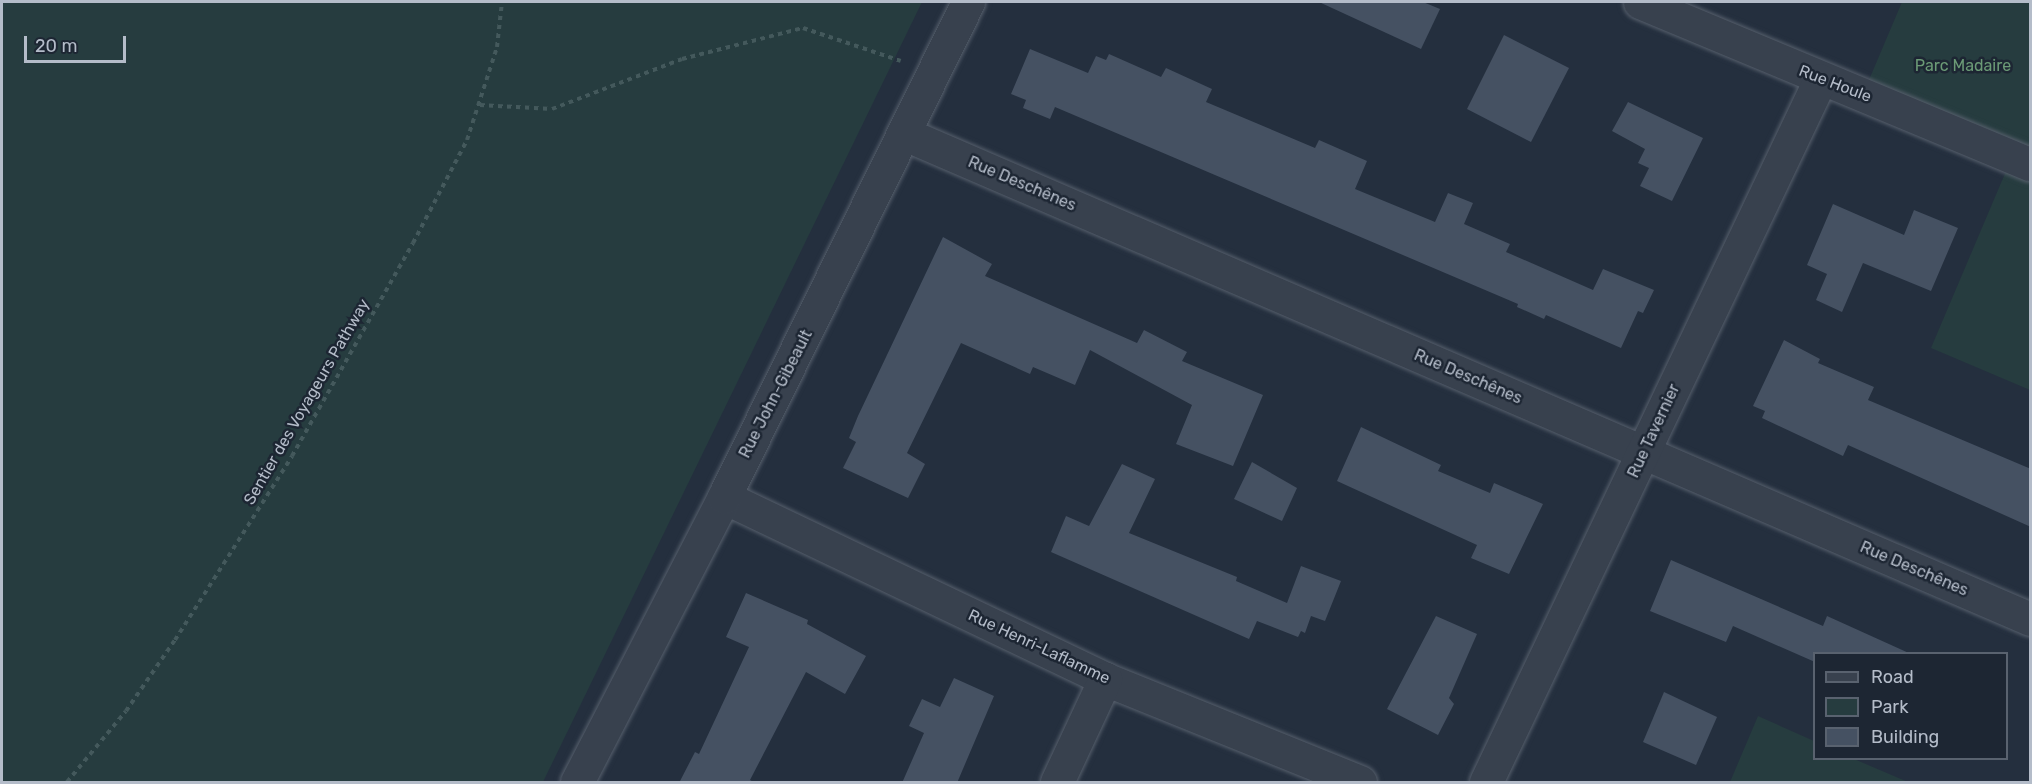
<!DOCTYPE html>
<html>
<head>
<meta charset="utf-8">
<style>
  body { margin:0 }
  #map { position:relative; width:2032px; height:784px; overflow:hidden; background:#242f3e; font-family:Rubik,sans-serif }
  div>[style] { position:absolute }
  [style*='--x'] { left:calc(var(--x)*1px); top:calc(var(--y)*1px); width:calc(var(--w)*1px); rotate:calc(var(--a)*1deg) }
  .green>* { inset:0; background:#263c3f }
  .building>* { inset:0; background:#455162 }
  .path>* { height:4px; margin-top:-2px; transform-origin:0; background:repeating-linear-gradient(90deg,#44595c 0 4.5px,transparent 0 9px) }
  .roads { filter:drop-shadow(0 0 2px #565f6c) drop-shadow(0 0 2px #565f6c) }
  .street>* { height:33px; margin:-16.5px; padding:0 16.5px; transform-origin:16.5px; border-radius:16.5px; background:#38414e }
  span { translate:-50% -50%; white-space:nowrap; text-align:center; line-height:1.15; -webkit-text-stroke:5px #1d2633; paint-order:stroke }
  .park-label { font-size:16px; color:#6b9a76 }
  .street-label { font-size:16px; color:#b4bcc9 }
  .frame { position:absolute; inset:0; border:3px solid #b4bcc9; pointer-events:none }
  .legend { position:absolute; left:1813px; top:652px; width:195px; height:108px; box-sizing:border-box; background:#1d2633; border:2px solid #59626f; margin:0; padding:8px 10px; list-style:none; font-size:18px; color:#b4bcc9 }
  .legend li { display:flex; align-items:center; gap:12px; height:30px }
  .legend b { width:30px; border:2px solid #59626f }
  .scale { position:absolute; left:24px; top:36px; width:102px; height:27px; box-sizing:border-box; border:3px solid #b4bcc9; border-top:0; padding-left:8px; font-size:18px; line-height:21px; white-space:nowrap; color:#b4bcc9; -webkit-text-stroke:4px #1d2633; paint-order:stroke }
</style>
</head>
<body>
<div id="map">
  <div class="green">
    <i style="clip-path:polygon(2px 2px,922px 2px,543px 782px,2px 782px)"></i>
    <i style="clip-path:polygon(1902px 2px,2030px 2px,2030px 390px,1931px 348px,2012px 157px,1863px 94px)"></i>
    <i style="clip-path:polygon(1758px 716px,1814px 741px,1814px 758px,1854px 759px,1908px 782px,1730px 782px)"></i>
  </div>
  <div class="building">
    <i style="clip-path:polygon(1319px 2px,1423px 2px,1440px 9px,1421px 49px)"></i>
    <i style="clip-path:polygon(1504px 35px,1569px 68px,1531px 142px,1467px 109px)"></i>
    <i style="clip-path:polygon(1030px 49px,1088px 73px,1096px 56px,1106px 60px,1109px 54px,1161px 77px,1166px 68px,1212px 89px,1206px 102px,1315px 148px,1319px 140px,1367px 161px,1355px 189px,1435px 222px,1448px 193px,1473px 203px,1464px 224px,1510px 244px,1506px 252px,1593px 290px,1603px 269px,1654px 290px,1643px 313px,1638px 311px,1621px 348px,1546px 315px,1544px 319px,1517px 307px,1518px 304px,1055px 107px,1050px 119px,1023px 108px,1026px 100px,1011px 94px)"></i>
    <i style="clip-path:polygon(1628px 102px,1703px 138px,1672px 201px,1640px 186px,1649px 168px,1638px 163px,1645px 149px,1612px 131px)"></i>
    <i style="clip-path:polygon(1833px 204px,1904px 235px,1914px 210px,1958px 228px,1931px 291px,1863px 263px,1842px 312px,1816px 300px,1827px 274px,1807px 265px)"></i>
    <i style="clip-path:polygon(943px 237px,992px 264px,985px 276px,1137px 343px,1144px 330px,1187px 352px,1182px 361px,1263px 395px,1233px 466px,1176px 444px,1192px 405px,1090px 350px,1075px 385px,1033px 367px,1030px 374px,961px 343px,907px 453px,925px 464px,908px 498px,843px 468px,856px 442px,849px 438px,858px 416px)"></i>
    <i style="clip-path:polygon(1784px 340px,1820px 359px,1818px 363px,1874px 387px,1868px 400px,2031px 469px,2031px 527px,1848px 445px,1843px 456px,1762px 418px,1765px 411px,1753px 406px)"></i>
    <i style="clip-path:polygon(1361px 427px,1441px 465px,1438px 471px,1490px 493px,1494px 483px,1543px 504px,1509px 574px,1471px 558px,1477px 545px,1337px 481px)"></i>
    <i style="clip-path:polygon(1252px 462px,1297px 488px,1282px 521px,1234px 499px)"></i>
    <i style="clip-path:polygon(1122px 464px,1155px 479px,1129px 533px,1237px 577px,1236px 581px,1287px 603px,1301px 566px,1341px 581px,1325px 621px,1311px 616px,1305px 633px,1301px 631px,1298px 637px,1257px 621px,1249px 639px,1051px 552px,1066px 516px,1089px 526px)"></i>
    <i style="clip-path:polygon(1671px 560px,1823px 626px,1827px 616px,1911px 654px,1815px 654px,1815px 662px,1733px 626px,1726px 642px,1650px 611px)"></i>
    <i style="clip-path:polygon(746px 593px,808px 620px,807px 624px,866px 656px,845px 694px,806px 672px,750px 780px,755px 783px,679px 783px,695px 752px,699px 754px,749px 647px,726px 637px)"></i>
    <i style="clip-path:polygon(1436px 616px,1477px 634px,1449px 698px,1454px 704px,1438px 735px,1387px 709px)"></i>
    <i style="clip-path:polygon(954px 678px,994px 696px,957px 783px,902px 783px,924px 733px,909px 726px,922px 699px,940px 707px)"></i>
    <i style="clip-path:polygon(1664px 692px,1717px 717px,1696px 765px,1643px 742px)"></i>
  </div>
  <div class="path">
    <i style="--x:480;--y:105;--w:72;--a:3.2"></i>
    <i style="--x:552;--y:109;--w:139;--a:-21"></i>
    <i style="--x:682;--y:59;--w:125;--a:-14.4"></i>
    <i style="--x:803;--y:28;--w:103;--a:18.6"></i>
    <i style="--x:67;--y:782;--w:92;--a:-50.3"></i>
    <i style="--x:126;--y:711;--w:86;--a:-55.4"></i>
    <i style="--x:175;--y:640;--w:218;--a:-57.5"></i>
    <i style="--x:292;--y:456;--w:245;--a:-60.4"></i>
    <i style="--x:413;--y:243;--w:116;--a:-62.3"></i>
    <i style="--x:467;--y:140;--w:98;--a:-72.1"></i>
    <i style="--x:497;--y:47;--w:45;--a:-83.7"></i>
  </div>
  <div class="roads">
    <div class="street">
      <i style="--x:1640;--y:2;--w:422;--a:22.6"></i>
      <i style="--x:905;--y:134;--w:1225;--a:23.32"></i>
      <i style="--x:724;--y:497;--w:422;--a:25.5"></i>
      <i style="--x:1105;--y:679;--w:275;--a:22"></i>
      <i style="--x:577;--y:782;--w:321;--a:-62.7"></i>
      <i style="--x:724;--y:497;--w:552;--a:-63.76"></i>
      <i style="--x:1057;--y:782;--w:114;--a:-65"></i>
      <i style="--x:1486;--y:782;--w:777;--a:-64.56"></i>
    </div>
  </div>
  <div class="park-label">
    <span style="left:1963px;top:66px">Parc Madaire</span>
  </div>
  <div class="street-label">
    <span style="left:1835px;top:84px;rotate:21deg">Rue Houle</span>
    <span style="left:1022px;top:184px;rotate:23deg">Rue Deschênes</span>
    <span style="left:1468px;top:377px;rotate:23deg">Rue Deschênes</span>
    <span style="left:776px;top:394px;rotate:-63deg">Rue John-Gibeault</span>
    <span style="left:307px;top:402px;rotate:-60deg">Sentier des Voyageurs Pathway</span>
    <span style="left:1654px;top:431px;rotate:-65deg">Rue Tavernier</span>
    <span style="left:1914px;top:569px;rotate:23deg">Rue Deschênes</span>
    <span style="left:1039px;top:647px;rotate:25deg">Rue Henri-Laflamme</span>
  </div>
  <div class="frame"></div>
  <ul class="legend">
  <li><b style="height:8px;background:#38414e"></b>Road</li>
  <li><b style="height:16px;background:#263c3f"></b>Park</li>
  <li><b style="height:16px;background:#455162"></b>Building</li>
  </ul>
  <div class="scale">20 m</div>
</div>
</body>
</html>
